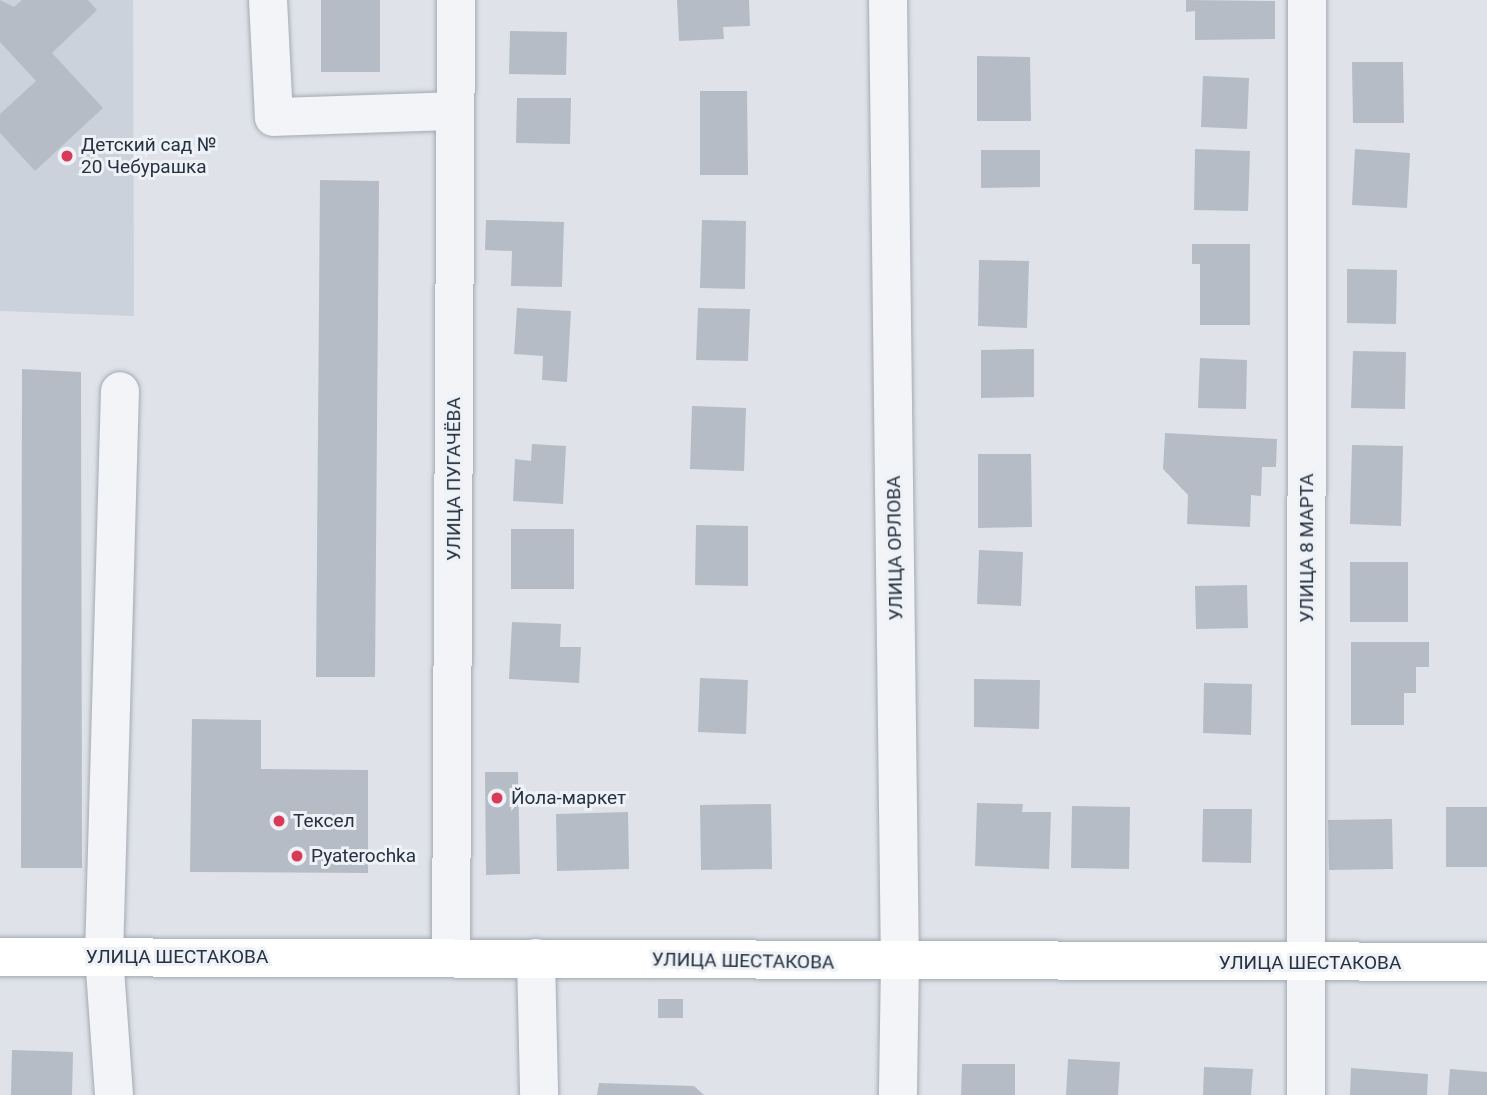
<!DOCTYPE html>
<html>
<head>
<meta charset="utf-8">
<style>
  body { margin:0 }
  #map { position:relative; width:1487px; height:1095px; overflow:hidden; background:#dfe3e9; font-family:Roboto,sans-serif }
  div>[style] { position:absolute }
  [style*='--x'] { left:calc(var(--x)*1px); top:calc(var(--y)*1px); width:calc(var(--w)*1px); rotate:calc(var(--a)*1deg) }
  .built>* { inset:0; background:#ccd2db }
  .building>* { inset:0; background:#b5bcc6 }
  .roads { filter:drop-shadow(0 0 2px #a4aab3) drop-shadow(0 0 2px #a4aab3) }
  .minor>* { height:38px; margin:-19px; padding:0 19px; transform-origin:19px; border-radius:19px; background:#f2f4f7 }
  .major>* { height:38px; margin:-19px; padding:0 19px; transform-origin:19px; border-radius:19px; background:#fff }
  .dots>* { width:19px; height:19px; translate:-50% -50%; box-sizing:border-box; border:4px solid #eef2f6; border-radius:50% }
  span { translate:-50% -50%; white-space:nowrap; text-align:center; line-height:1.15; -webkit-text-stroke:6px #eef2f6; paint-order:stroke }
  .poi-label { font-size:19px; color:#263141 }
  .left { translate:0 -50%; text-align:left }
  .street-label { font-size:19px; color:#263141 }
</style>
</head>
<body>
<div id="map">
  <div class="built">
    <i style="clip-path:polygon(0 0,133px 0,134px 316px,0 311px)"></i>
  </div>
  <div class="building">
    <i style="clip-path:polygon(0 0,14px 7px,22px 0,88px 0,97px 10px,52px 53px,103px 108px,35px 171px,0 133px,0 114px,36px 81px,0 42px)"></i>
    <i style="clip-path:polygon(321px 0,380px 0,380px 72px,321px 72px)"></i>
    <i style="clip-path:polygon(677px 0,749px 0,750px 26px,723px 27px,724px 39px,679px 41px)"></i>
    <i style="clip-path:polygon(1186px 0,1275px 1px,1275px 39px,1195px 40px,1195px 11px,1186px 12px)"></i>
    <i style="clip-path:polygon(510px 31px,567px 32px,566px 75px,509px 74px)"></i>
    <i style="clip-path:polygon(977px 56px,1030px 57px,1031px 121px,977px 121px)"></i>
    <i style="clip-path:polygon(1352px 62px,1403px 62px,1404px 123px,1353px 123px)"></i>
    <i style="clip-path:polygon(1203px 76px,1249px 78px,1247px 129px,1201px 127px)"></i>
    <i style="clip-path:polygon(700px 91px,747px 91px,748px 175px,700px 175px)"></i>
    <i style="clip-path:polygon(517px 98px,571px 98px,570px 144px,516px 143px)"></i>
    <i style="clip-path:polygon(1195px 149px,1250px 151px,1248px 211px,1194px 210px)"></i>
    <i style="clip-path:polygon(1355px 149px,1410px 153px,1407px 208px,1352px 205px)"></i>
    <i style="clip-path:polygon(981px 150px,1040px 150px,1040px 187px,981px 188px)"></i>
    <i style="clip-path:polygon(320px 180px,379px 181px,375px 677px,316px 677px)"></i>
    <i style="clip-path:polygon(486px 220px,564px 222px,562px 287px,511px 286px,512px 251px,485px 250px)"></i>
    <i style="clip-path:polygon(702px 220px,746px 221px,745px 289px,700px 288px)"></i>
    <i style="clip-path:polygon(1192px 244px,1250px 244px,1250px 325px,1200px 325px,1200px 264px,1192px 264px)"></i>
    <i style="clip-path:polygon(979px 260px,1029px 261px,1027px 328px,978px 326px)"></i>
    <i style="clip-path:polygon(1347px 269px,1397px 270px,1396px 324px,1347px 323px)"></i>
    <i style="clip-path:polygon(517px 308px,571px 311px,567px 382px,542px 380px,543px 356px,514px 354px)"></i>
    <i style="clip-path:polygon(698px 308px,750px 309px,748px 361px,696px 360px)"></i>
    <i style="clip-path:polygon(1034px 349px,1034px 397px,981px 398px,981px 350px)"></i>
    <i style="clip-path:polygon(1353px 351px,1406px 352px,1405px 409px,1351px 408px)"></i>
    <i style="clip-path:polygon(1200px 358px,1247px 360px,1246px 409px,1198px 408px)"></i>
    <i style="clip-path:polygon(22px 369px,81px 372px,82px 868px,21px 868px)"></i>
    <i style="clip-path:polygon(692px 406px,746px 408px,744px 471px,690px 469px)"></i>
    <i style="clip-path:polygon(1165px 433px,1277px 439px,1276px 467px,1262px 467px,1261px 496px,1251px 495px,1250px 527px,1187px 524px,1188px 495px,1163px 469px)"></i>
    <i style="clip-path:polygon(532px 444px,566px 446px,563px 504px,513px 501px,515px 459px,531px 461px)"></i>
    <i style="clip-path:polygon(1352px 445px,1403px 446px,1401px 526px,1350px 524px)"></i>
    <i style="clip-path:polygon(978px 454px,1031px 454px,1032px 527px,978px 528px)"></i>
    <i style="clip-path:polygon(696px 525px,748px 526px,748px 586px,695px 585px)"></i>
    <i style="clip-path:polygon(511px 529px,574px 529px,574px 589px,511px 589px)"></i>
    <i style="clip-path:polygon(979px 550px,1023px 552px,1021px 606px,977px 604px)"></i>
    <i style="clip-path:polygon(1350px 562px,1408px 562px,1408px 622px,1350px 622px)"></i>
    <i style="clip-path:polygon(1247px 585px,1248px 628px,1196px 629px,1195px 586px)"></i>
    <i style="clip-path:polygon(512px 622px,561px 624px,560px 647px,581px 647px,579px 683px,509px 679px)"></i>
    <i style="clip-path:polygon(1351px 642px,1429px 642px,1429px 667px,1416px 667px,1416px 693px,1404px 693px,1404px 725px,1351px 725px)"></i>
    <i style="clip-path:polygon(700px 678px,748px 680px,746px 734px,698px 732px)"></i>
    <i style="clip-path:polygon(974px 679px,1040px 680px,1039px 729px,974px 727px)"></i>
    <i style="clip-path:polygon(1204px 683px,1252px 684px,1251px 735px,1203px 733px)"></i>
    <i style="clip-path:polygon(192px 719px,261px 720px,261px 769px,368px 770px,368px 873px,190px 872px)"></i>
    <i style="clip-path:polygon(485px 772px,518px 772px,520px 874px,486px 875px)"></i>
    <i style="clip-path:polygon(977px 803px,1023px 804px,1022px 812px,1051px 812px,1049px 869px,975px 866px)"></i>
    <i style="clip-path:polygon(771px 804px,772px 869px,701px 870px,700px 805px)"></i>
    <i style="clip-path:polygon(1072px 806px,1130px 807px,1129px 869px,1071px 868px)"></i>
    <i style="clip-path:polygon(1446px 807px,1487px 807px,1487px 867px,1446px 867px)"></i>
    <i style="clip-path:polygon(1203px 809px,1252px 809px,1251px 863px,1202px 862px)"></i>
    <i style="clip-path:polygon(628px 812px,629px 869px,557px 871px,556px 814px)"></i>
    <i style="clip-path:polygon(1392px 819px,1393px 869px,1329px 870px,1328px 820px)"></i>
    <i style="clip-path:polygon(658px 999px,683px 999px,683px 1018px,658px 1018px)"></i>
    <i style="clip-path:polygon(12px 1050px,73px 1052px,72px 1095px,11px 1095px)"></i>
    <i style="clip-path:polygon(1068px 1059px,1120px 1062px,1118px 1095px,1066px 1095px)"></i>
    <i style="clip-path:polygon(962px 1064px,1015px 1064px,1015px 1095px,961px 1095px)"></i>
    <i style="clip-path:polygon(1204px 1067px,1253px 1069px,1251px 1095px,1203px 1095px)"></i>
    <i style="clip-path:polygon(1351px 1068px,1428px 1074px,1427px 1095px,1350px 1095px)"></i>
    <i style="clip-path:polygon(1450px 1069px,1487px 1072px,1487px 1095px,1448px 1095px)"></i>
    <i style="clip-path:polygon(599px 1083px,694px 1086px,704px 1095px,597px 1095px)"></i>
  </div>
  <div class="roads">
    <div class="minor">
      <i style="--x:268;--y:0;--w:117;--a:87.1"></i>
      <i style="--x:274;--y:117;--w:181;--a:-1.9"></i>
      <i style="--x:888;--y:0;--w:963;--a:89.29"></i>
      <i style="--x:900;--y:963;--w:132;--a:90.9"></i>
      <i style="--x:451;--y:957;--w:957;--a:-89.7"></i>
      <i style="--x:536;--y:958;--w:137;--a:88.7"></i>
      <i style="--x:114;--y:1095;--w:139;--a:-94.1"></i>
      <i style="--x:104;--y:956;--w:565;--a:-88.38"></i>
      <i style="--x:1306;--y:1095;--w:1095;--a:-89.95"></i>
    </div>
    <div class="major">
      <i style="--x:0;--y:957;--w:1487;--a:0.19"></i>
    </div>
  </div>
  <div class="dots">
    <i style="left:67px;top:156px;background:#d83a58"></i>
    <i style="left:497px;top:798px;background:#d83a58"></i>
    <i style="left:279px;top:821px;background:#d83a58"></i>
    <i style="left:297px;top:856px;background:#d83a58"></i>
  </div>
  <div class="poi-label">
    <span class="left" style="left:81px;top:156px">Детский сад №<br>20 Чебурашка</span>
    <span class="left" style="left:511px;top:798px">Йола-маркет</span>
    <span class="left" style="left:293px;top:821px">Тексел</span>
    <span class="left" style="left:311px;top:856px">Pyaterochka</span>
  </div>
  <div class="street-label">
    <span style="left:454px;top:479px;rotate:-90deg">УЛИЦА ПУГАЧЁВА</span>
    <span style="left:895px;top:548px;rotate:-91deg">УЛИЦА ОРЛОВА</span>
    <span style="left:1307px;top:548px;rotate:-90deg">УЛИЦА 8 МАРТА</span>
    <span style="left:177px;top:957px">УЛИЦА ШЕСТАКОВА</span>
    <span style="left:743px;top:961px;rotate:1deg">УЛИЦА ШЕСТАКОВА</span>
    <span style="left:1310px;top:963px">УЛИЦА ШЕСТАКОВА</span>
  </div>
</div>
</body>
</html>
